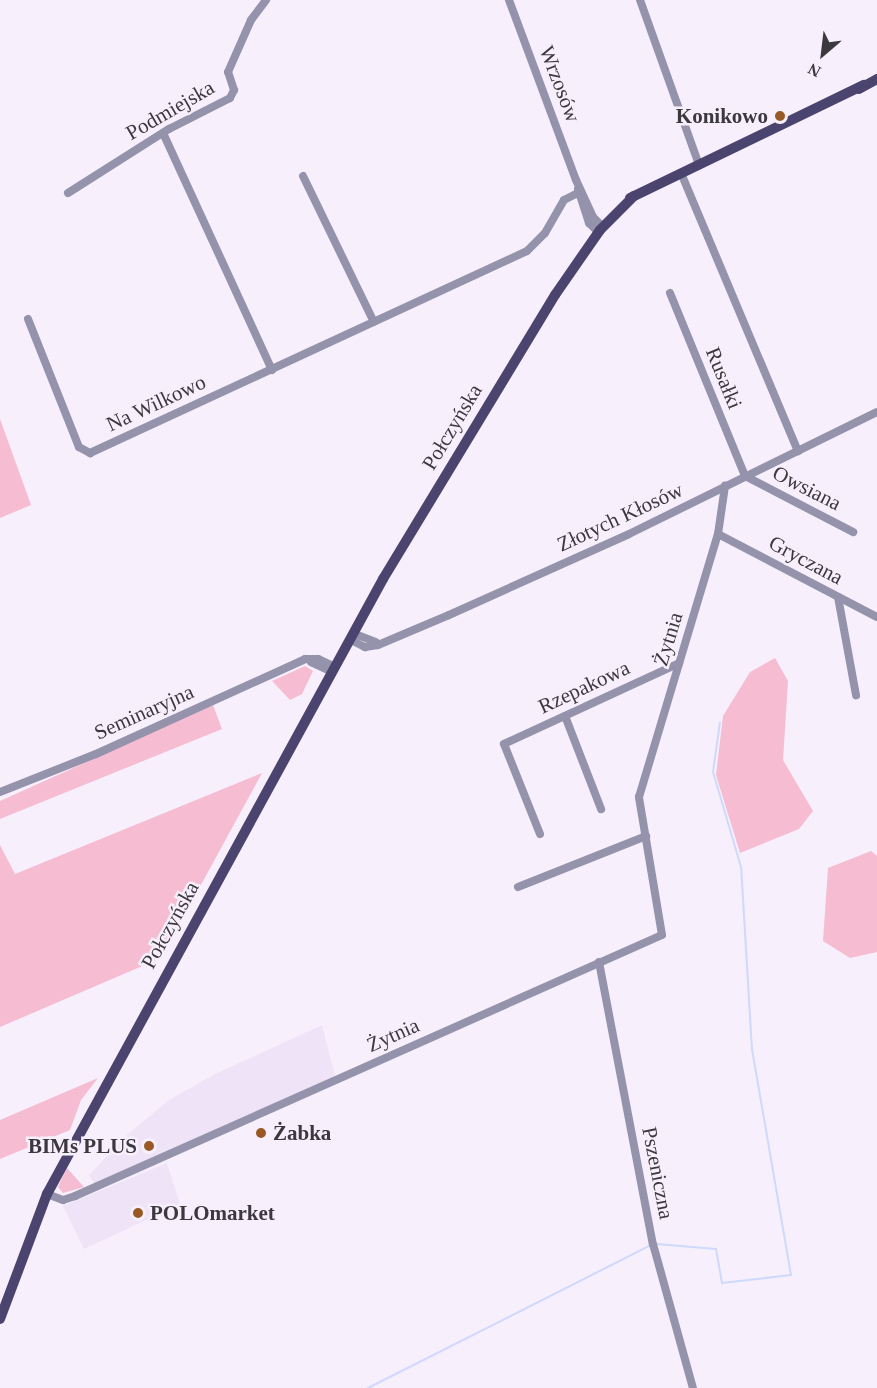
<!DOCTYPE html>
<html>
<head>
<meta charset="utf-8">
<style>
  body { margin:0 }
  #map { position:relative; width:877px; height:1388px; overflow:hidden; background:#f7effc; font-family:"Times New Roman",serif }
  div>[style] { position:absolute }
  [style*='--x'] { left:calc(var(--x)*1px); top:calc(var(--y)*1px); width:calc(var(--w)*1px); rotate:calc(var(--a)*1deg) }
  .built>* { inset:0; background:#efe3f7 }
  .green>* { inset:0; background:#f5bcd2 }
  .stream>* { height:2px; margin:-1px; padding:0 1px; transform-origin:1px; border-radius:1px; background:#ced9fc }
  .minor>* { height:8px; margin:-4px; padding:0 4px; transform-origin:4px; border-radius:4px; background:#9592ab }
  .major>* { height:10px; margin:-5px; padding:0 5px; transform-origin:5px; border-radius:5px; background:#4b446e }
  .dots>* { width:16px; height:16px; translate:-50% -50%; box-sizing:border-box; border:3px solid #f7effc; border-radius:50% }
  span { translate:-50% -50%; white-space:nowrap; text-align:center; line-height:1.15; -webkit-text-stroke:5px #f7effc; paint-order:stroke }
  .street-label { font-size:21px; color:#3c393e }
  .poi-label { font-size:21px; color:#3c393e; font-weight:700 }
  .right { translate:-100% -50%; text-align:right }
  .left { translate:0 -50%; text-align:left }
  .north { position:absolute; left:793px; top:24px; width:60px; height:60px; -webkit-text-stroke:4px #f7effc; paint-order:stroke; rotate:208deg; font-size:16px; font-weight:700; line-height:24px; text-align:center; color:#3c393e }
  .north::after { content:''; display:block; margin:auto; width:21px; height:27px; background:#3c393e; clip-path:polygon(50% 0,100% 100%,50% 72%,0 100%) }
</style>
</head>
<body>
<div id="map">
  <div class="built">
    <i style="clip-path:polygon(322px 1025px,335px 1076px,95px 1184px,89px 1175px,128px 1134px,169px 1100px,215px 1074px)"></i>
    <i style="clip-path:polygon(167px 1163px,180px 1204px,84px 1249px,63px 1206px)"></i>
  </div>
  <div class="green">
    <i style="clip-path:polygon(0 419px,31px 505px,0 518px)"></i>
    <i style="clip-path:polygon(775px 658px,788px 681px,783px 760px,813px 811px,799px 829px,740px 853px,716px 775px,723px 716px,750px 672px)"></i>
    <i style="clip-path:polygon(305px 666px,313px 671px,302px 694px,290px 700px,272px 681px)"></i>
    <i style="clip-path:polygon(213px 705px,222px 729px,0 819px,0 801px)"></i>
    <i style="clip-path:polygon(262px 773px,161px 958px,0 1027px,0 845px,15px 874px)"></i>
    <i style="clip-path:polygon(871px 851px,877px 856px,877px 952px,850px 958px,823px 941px,828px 868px)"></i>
    <i style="clip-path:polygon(98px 1078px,81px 1100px,70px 1130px,0 1159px,0 1120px)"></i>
    <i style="clip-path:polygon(67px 1168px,84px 1187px,63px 1193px,58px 1187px)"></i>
  </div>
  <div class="stream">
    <i style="--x:657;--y:1244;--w:59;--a:4.8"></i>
    <i style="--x:716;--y:1249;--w:35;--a:80"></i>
    <i style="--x:722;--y:1283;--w:69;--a:-6.6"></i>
    <i style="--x:791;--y:1275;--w:228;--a:-99.8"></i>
    <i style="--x:752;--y:1050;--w:183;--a:-93.4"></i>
    <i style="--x:741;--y:867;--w:99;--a:-106.4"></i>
    <i style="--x:713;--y:772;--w:50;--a:-82"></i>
    <i style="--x:368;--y:1388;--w:315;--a:-26.8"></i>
  </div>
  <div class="minor">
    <i style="--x:509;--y:0;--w:192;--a:69.6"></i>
    <i style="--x:576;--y:180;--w:41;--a:65.3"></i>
    <i style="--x:593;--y:217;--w:14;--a:45"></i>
    <i style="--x:640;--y:0;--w:175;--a:70.3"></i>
    <i style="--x:163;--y:133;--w:261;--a:65.3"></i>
    <i style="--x:681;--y:173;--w:302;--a:67.2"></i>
    <i style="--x:303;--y:176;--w:162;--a:64.1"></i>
    <i style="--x:578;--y:189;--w:36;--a:72"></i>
    <i style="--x:589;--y:223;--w:13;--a:45"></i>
    <i style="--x:68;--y:193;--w:120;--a:-32.4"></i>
    <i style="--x:169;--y:129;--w:68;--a:-26.9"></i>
    <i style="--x:230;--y:98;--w:9;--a:-63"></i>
    <i style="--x:234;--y:90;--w:19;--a:-108"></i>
    <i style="--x:228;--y:72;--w:57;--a:-66.1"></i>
    <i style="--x:251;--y:20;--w:25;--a:-53"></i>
    <i style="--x:670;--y:293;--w:198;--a:67.7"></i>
    <i style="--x:745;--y:476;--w:122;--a:27.4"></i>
    <i style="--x:28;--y:319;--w:138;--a:68.3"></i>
    <i style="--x:79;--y:447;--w:13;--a:29"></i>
    <i style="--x:90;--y:453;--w:481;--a:-24.8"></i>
    <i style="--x:527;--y:251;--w:25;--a:-45"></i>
    <i style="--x:545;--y:233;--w:38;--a:-60"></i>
    <i style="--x:564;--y:200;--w:16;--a:-27"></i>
    <i style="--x:718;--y:534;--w:179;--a:27.6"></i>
    <i style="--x:838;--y:597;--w:100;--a:79.6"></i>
    <i style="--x:355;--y:634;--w:22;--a:21"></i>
    <i style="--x:351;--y:640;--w:16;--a:27"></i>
    <i style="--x:365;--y:647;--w:13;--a:-9"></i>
    <i style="--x:378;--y:645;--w:77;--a:-22.9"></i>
    <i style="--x:449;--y:615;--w:197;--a:-24.2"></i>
    <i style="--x:629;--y:534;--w:276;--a:-26.2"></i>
    <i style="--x:311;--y:662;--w:19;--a:25"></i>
    <i style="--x:565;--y:716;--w:100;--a:68.8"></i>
    <i style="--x:0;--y:792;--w:103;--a:-21.6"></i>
    <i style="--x:96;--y:754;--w:230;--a:-24.4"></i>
    <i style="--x:305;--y:659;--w:13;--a:0"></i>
    <i style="--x:318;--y:659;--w:14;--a:25"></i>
    <i style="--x:540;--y:834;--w:97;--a:-111.8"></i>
    <i style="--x:504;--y:744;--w:193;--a:-24.8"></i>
    <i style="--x:518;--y:887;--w:138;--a:-21.7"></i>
    <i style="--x:599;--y:962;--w:287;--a:79.2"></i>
    <i style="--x:653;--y:1244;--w:149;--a:74.5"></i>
    <i style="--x:47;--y:1194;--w:17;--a:21"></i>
    <i style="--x:63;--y:1200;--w:13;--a:-18"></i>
    <i style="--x:75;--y:1196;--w:642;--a:-23.97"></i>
    <i style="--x:662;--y:935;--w:140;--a:-99.5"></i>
    <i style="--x:639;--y:797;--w:275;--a:-73.3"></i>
    <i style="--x:718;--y:534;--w:49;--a:-81.7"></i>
  </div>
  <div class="major">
    <i style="--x:859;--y:89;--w:21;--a:-29"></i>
    <i style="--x:630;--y:198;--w:260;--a:-25.8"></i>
    <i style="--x:0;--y:1319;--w:134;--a:-69.4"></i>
    <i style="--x:47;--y:1194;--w:701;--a:-61.35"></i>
    <i style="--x:383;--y:579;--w:332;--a:-58.8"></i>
    <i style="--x:555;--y:295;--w:79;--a:-55.3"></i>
    <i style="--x:600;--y:230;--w:48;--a:-45"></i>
  </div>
  <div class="dots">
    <i style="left:780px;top:116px;background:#995924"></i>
    <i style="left:261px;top:1133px;background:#995924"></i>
    <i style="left:149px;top:1146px;background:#995924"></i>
    <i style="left:138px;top:1213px;background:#995924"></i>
  </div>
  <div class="street-label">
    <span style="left:560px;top:84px;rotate:69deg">Wrzosów</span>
    <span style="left:170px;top:110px;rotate:-30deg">Podmiejska</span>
    <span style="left:724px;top:378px;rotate:68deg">Rusałki</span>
    <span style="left:156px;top:403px;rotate:-25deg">Na Wilkowo</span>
    <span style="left:452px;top:427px;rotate:-59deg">Połczyńska</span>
    <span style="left:807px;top:488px;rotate:27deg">Owsiana</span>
    <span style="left:620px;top:517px;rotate:-25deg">Złotych Kłosów</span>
    <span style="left:806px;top:560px;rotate:28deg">Gryczana</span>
    <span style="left:668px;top:639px;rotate:-73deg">Żytnia</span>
    <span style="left:584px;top:687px;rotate:-25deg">Rzepakowa</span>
    <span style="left:144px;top:712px;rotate:-24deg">Seminaryjna</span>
    <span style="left:170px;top:925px;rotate:-61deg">Połczyńska</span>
    <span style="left:393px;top:1035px;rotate:-24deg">Żytnia</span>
    <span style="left:658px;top:1173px;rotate:79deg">Pszeniczna</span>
  </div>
  <div class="poi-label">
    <span class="right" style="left:768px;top:116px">Konikowo</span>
    <span class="left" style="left:273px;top:1133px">Żabka</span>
    <span class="right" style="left:137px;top:1146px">BIMs PLUS</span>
    <span class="left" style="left:150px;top:1213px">POLOmarket</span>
  </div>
  <div class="north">N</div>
</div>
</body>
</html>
